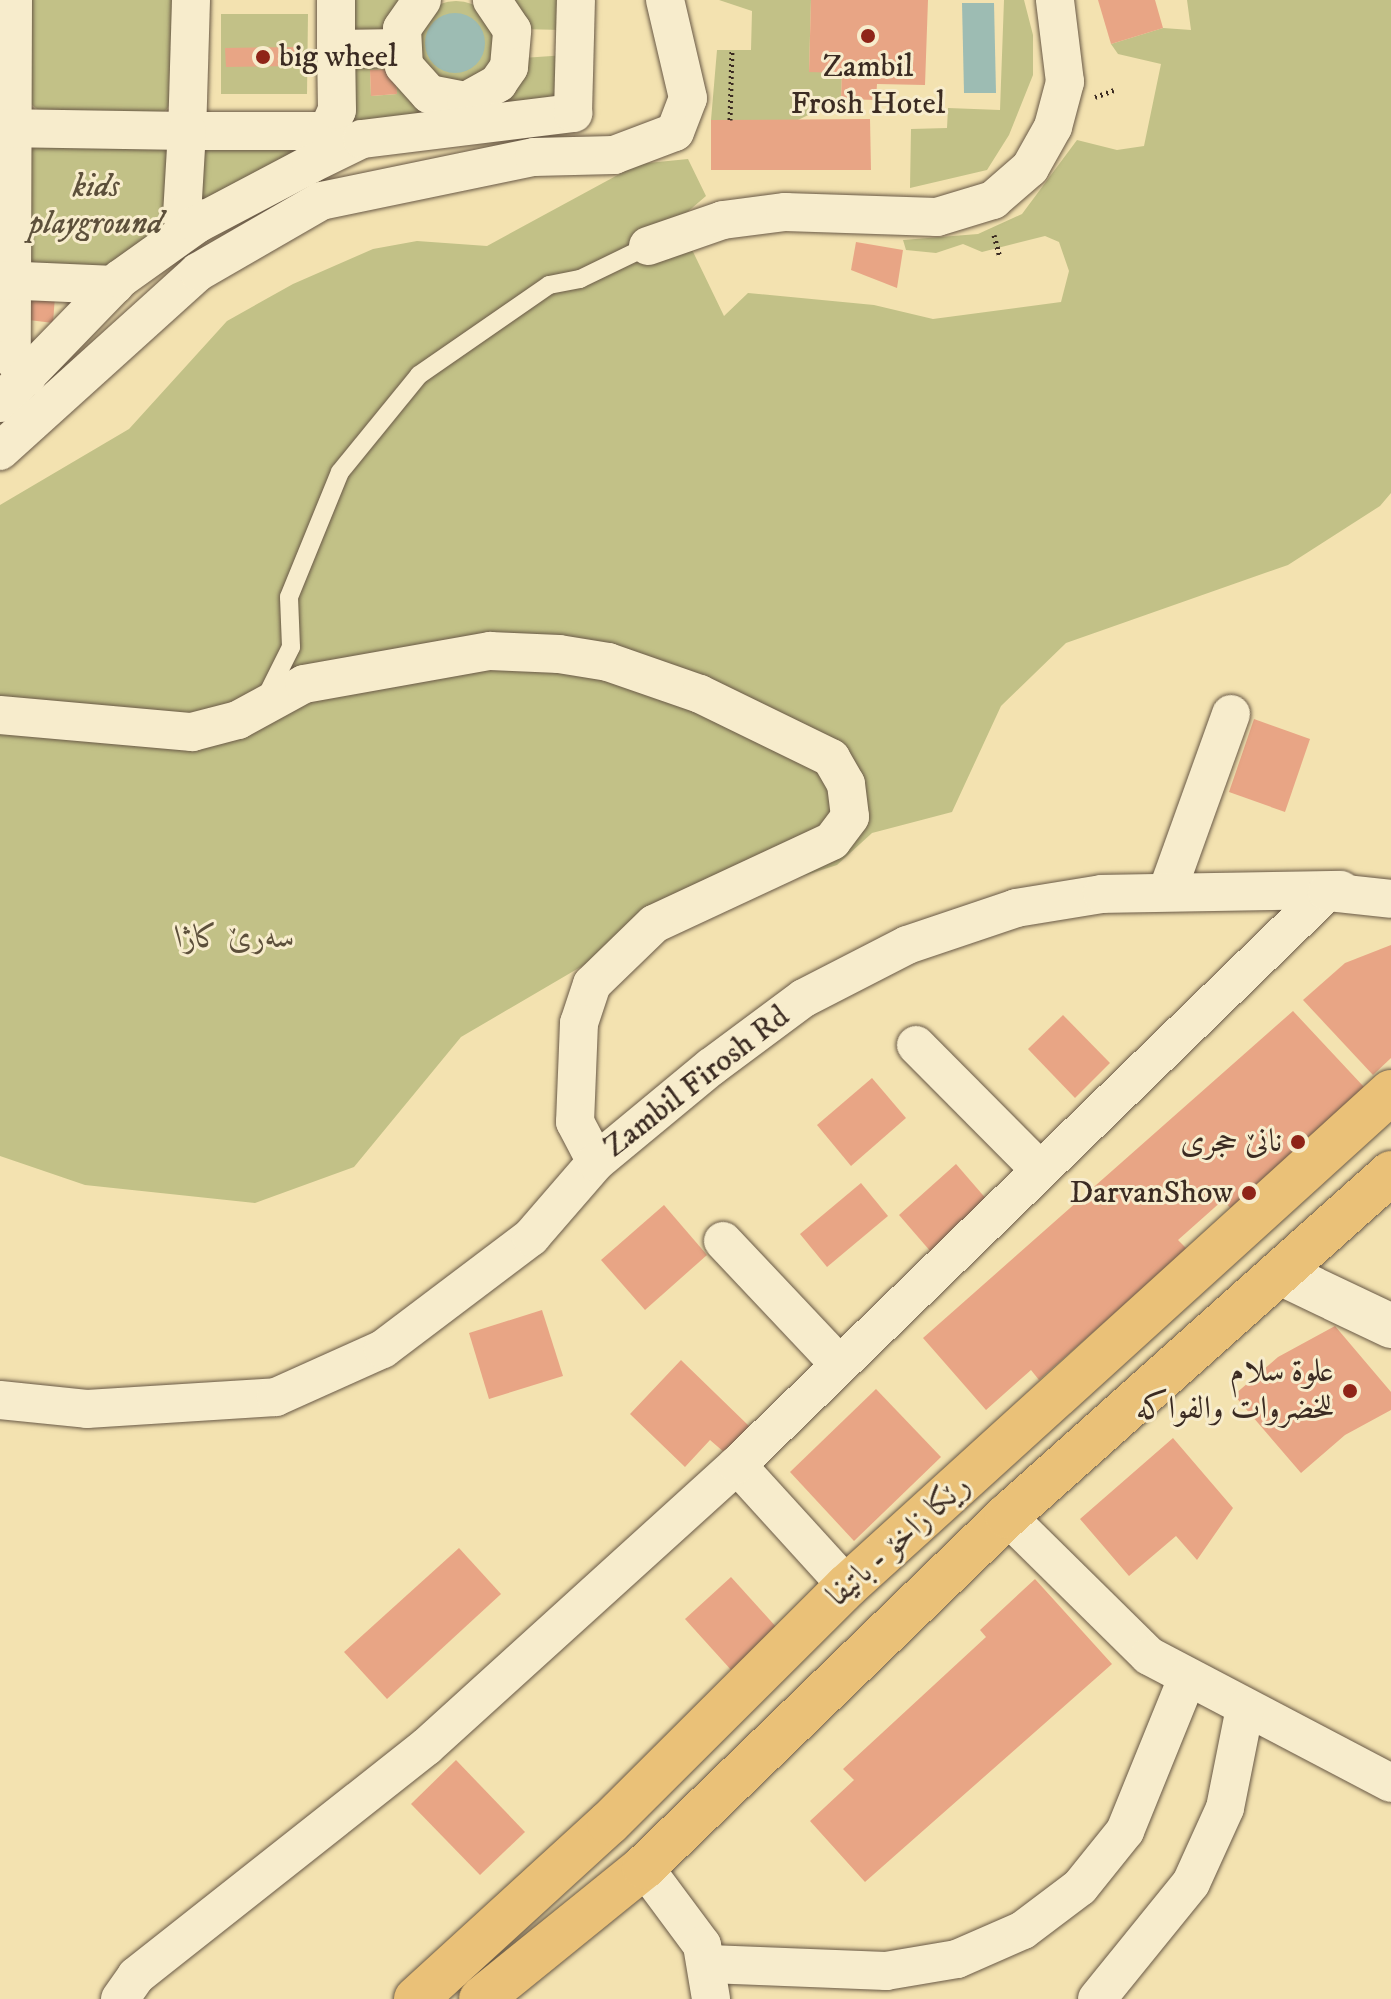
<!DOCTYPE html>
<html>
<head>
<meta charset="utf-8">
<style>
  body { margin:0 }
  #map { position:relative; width:1391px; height:1999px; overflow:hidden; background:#f3e2b0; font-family:"IM FELL DW Pica",Amiri,serif }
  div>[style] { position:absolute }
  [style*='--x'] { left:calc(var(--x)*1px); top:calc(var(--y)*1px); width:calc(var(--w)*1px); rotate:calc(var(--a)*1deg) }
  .green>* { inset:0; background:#c2c187 }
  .round { border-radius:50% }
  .water>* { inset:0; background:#9dbcb3 }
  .building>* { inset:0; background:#e8a585 }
  .path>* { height:5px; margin-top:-2.5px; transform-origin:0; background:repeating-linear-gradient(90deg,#3b2b22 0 2px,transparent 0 6px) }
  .roads { filter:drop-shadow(0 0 2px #695946) drop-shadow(0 0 2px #695946) }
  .service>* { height:18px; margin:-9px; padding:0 9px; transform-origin:9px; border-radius:9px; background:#f7eccc }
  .minor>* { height:38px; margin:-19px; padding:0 19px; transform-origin:19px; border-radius:19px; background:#f7eccc }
  .tertiary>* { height:44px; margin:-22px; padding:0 22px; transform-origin:22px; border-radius:22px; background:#f7eccc }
  .trunk>* { height:44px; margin:-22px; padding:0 22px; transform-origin:22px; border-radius:22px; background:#eac178 }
  .dots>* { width:22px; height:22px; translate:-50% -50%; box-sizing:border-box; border:4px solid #f7eccc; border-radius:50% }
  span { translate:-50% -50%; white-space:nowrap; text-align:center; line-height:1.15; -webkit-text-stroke:6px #f7eccc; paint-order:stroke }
  .poi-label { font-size:32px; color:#3b2b22 }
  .left { translate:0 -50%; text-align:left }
  .right { translate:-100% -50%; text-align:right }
  .park-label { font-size:32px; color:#5d503b; font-style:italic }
  .street-label { font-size:32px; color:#3b2b22 }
</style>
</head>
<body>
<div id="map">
  <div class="green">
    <i style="clip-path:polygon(30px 0,173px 0,170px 105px,159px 118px,48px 118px,31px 104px)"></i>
    <i style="clip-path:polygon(347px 0,409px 0,391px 29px,348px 35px)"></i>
    <i style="clip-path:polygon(506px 0,564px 0,562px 30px,521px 29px)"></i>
    <i style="clip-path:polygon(719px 0,811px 0,809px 71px,842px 73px,841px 99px,798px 120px,711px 120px,717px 50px,751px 50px,752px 11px)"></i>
    <i style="clip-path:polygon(1004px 0,1024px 0,1033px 35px,1033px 75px,1009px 135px,987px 170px,910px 188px,911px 129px,947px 128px,948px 108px,1000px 110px)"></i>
    <i style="clip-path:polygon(1187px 0,1391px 0,1391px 493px,1380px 506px,1288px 565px,1066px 643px,1001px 706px,952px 812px,872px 833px,837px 865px,654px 924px,461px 1037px,354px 1167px,255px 1203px,85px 1185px,0 1156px,0 505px,129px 429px,227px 321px,293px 284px,373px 249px,417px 241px,487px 246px,638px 164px,688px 159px,706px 196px,671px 226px,683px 231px,724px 316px,748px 293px,874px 305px,933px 319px,1061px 302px,1069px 271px,1059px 242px,1045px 236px,982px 252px,963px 244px,936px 253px,906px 250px,903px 240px,978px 234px,1022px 214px,1077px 140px,1117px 150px,1144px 146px,1161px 64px,1118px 54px,1111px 44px,1163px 28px,1191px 30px)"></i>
    <i class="round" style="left:415px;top:1px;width:82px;height:82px"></i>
    <i style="clip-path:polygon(221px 14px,308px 14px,307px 94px,221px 94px)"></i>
    <i style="clip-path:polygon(566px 55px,563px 103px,470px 109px,523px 58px)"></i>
    <i style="clip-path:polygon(349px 61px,396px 69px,370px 70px,371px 96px,397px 94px,396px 79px,446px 118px,348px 121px)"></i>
    <i style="clip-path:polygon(166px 144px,174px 155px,165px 233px,114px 271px,36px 269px,25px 259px,26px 153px,39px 145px)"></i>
    <i style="clip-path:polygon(197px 147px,301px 150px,229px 186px,208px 204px,198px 200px)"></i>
  </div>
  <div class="water">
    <i style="clip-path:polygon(962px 3px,994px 3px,996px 93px,964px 93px)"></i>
    <i class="round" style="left:425px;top:13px;width:60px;height:60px"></i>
  </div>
  <div class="building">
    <i style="clip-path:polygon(811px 0,928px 0,925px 85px,877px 84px,876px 100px,841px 99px,842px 73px,809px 72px)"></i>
    <i style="clip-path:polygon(1098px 0,1155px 0,1163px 28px,1111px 44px)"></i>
    <i style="clip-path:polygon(300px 47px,300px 66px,226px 67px,225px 48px)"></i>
    <i style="clip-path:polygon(396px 69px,397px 94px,371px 96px,370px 70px)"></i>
    <i style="clip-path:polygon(870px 119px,871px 170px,711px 170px,711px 120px)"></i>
    <i style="clip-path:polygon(856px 242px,903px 250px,897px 288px,851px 270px)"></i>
    <i style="clip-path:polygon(31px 293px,55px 296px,53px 323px,29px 320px)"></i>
    <i style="clip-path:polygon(1254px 719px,1310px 739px,1285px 812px,1229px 792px)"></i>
    <i style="clip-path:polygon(1391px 945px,1391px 1058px,1373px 1075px,1303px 1000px,1345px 963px)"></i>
    <i style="clip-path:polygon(1293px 1011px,1364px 1087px,1233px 1211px,1223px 1200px,1178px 1240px,1187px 1249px,1039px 1380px,1031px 1370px,986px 1410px,923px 1338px)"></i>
    <i style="clip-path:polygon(1063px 1015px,1110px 1063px,1075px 1098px,1028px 1049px)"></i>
    <i style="clip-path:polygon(872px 1078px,906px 1118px,851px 1166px,817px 1125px)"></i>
    <i style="clip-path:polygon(956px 1164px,988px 1201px,931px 1252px,899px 1215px)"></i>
    <i style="clip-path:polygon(861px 1183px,888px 1216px,827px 1267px,800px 1234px)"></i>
    <i style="clip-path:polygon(664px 1205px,707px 1255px,645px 1310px,601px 1260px)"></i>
    <i style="clip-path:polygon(542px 1310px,563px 1376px,489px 1399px,469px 1333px)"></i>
    <i style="clip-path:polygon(1335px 1326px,1391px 1392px,1391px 1410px,1345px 1435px,1301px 1473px,1234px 1395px,1278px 1357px)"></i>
    <i style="clip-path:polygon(681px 1360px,750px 1427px,725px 1453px,710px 1440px,685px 1467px,630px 1414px)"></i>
    <i style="clip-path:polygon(876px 1389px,941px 1457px,854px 1541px,790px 1472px)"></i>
    <i style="clip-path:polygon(1173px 1438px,1233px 1508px,1197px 1560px,1176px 1536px,1129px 1576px,1080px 1519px)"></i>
    <i style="clip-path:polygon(459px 1548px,501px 1594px,387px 1699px,344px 1652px)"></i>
    <i style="clip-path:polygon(731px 1577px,778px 1629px,732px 1671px,685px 1619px)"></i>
    <i style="clip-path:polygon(1035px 1579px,1112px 1664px,865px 1882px,810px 1821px,854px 1780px,843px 1769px,986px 1637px,980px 1630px)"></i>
    <i style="clip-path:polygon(456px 1760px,525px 1832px,480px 1875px,411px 1804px)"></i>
  </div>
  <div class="path">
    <i style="--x:1095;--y:97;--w:20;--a:-20"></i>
    <i style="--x:730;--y:120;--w:70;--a:-88.4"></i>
    <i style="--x:994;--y:235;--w:23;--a:75"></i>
  </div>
  <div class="roads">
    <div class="service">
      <i style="--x:265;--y:699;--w:58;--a:-63.4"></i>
      <i style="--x:291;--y:647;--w:50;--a:-92.3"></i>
      <i style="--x:289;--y:597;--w:135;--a:-67.8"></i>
      <i style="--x:340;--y:472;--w:125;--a:-50.8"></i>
      <i style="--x:419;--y:375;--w:158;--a:-34.7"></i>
      <i style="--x:549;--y:285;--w:32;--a:-11"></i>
      <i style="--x:580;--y:279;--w:76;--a:-25.9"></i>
    </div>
    <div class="minor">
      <i style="--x:13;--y:0;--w:357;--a:90.2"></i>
      <i style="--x:12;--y:357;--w:25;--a:53"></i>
      <i style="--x:191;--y:0;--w:131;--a:91.7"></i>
      <i style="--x:187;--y:131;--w:140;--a:0"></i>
      <i style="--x:336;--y:0;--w:49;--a:90"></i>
      <i style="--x:336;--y:49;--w:64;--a:-0.9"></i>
      <i style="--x:422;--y:0;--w:35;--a:125"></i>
      <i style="--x:402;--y:29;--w:37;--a:87"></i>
      <i style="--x:404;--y:66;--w:38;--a:48"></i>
      <i style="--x:429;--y:94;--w:38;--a:11"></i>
      <i style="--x:466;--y:101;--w:37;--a:-29"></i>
      <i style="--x:498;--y:83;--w:19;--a:-55"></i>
      <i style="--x:509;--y:67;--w:37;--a:-85"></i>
      <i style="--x:512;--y:30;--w:36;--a:-124"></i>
      <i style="--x:0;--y:128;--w:187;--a:0.9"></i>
      <i style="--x:187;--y:131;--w:85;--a:93.4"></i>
      <i style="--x:182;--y:216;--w:23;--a:7"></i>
      <i style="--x:317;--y:154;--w:48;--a:-65.6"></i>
      <i style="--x:337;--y:110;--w:61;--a:-90.9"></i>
      <i style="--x:648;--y:246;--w:79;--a:-19.1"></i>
      <i style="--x:723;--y:220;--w:63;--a:-7.4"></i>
      <i style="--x:785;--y:212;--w:152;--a:1.9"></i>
      <i style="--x:937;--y:217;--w:59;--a:-16.9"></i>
      <i style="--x:993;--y:200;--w:49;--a:-40.9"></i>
      <i style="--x:1030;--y:168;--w:47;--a:-60.7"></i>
      <i style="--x:1053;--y:127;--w:47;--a:-75.1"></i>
      <i style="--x:1065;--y:82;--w:83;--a:-97"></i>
      <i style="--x:0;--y:280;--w:115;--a:2.5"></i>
      <i style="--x:0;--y:403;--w:173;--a:-45.9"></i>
      <i style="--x:120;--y:279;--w:95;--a:-35.5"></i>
      <i style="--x:197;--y:224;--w:129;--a:-27.8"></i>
      <i style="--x:311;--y:164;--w:57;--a:-26.1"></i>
      <i style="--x:362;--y:139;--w:213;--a:-7"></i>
      <i style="--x:573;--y:113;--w:113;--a:-88.5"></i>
      <i style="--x:0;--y:451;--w:267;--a:-42.1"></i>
      <i style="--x:198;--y:272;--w:142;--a:-30"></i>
      <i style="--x:321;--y:201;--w:217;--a:-11.7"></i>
      <i style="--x:534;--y:157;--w:80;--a:-1.4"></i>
      <i style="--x:614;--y:155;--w:65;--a:-20.7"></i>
      <i style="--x:675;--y:132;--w:36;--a:-69"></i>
      <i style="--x:688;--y:98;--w:101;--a:-103.2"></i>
      <i style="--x:0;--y:715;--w:193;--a:5.1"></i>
      <i style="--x:192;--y:732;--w:48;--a:-14.6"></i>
      <i style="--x:238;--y:720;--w:75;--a:-28.6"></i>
      <i style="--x:304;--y:684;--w:189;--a:-10.1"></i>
      <i style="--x:490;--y:651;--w:69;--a:2.5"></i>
      <i style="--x:559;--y:654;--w:50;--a:9.3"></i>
      <i style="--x:608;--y:662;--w:97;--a:19.2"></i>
      <i style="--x:700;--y:694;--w:146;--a:26"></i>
      <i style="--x:831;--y:758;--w:30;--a:60"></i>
      <i style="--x:846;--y:784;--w:33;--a:83"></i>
      <i style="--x:850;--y:817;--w:30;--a:127"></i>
      <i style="--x:832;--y:841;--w:196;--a:155"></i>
      <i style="--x:654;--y:924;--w:86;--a:135.9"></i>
      <i style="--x:592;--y:984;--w:41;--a:108.4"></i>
      <i style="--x:579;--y:1023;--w:99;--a:92.3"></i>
      <i style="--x:575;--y:1122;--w:45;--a:62.3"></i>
      <i style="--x:1168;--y:889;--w:186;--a:-70.2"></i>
      <i style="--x:916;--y:1045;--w:172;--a:45.2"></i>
      <i style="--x:723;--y:1241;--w:170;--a:46.7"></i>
      <i style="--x:0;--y:1400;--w:87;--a:5.9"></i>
      <i style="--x:87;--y:1409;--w:189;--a:-3.6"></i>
      <i style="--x:276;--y:1397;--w:117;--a:-24.2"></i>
      <i style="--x:383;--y:1349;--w:186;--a:-37.1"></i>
      <i style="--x:531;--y:1237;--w:99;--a:-49.1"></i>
      <i style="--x:596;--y:1162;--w:149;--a:-39.6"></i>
      <i style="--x:711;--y:1067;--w:116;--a:-36.6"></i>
      <i style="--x:804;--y:998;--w:116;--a:-27.2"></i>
      <i style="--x:907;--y:945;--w:115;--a:-18.7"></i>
      <i style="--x:1016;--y:908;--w:87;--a:-9.2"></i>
      <i style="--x:1102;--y:894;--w:239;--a:-1"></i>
      <i style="--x:737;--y:1465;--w:164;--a:47.7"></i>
      <i style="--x:1007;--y:1516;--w:199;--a:44.6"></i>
      <i style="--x:1149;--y:1656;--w:273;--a:27.7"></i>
      <i style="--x:644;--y:1867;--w:97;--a:53.4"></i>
      <i style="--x:702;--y:1945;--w:55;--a:80.5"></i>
      <i style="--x:709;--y:1964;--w:177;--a:2.3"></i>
      <i style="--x:886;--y:1971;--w:72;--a:-9.6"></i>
      <i style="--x:957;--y:1959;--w:72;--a:-23.7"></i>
      <i style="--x:1023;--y:1930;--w:71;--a:-37"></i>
      <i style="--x:1080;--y:1887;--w:72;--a:-51.2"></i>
      <i style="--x:1125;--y:1831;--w:165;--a:-67.9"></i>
      <i style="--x:120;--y:1999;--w:28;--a:-55"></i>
      <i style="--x:136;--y:1976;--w:370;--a:-38.3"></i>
      <i style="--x:426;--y:1747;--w:420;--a:-42.2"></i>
      <i style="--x:737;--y:1465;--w:822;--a:-44.16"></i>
      <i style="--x:1327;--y:892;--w:64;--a:6.2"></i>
      <i style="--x:1097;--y:1999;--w:149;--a:-51"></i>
      <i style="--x:1191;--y:1883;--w:82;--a:-65.6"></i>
      <i style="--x:1225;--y:1808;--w:102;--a:-78.7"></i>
    </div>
    <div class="tertiary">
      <i style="--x:1280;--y:1273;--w:123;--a:25.5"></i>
    </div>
    <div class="trunk">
      <i style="--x:416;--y:1999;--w:261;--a:-42.4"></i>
      <i style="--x:609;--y:1823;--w:336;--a:-44.9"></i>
      <i style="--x:847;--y:1586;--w:735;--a:-42.24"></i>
      <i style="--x:481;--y:1999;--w:210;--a:-39"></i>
      <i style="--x:644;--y:1867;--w:505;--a:-44.04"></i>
      <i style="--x:1007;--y:1516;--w:515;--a:-41.77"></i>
    </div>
  </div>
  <div class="dots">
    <i style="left:868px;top:36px;background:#8f2418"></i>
    <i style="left:263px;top:57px;background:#8f2418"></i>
    <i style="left:1298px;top:1142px;background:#8f2418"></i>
    <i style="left:1249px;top:1193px;background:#8f2418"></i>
    <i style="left:1350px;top:1391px;background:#8f2418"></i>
  </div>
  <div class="poi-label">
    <span class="left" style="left:279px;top:57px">big wheel</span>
    <span style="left:868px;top:86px">Zambil<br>Frosh Hotel</span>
    <span class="right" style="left:1282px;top:1142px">نانێ حجری</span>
    <span class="right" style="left:1233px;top:1193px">DarvanShow</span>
    <span class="right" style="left:1334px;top:1391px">علوة سلام<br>للخضروات والفواكه</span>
  </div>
  <div class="park-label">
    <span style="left:96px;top:206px">kids<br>playground</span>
    <span style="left:236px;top:938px">سەرێ کاژا</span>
  </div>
  <div class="street-label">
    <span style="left:697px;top:1082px;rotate:-38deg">Zambil Firosh Rd</span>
    <span style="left:899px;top:1541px;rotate:-42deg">رێکا زاخۆ - باتیفا</span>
  </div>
</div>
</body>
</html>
